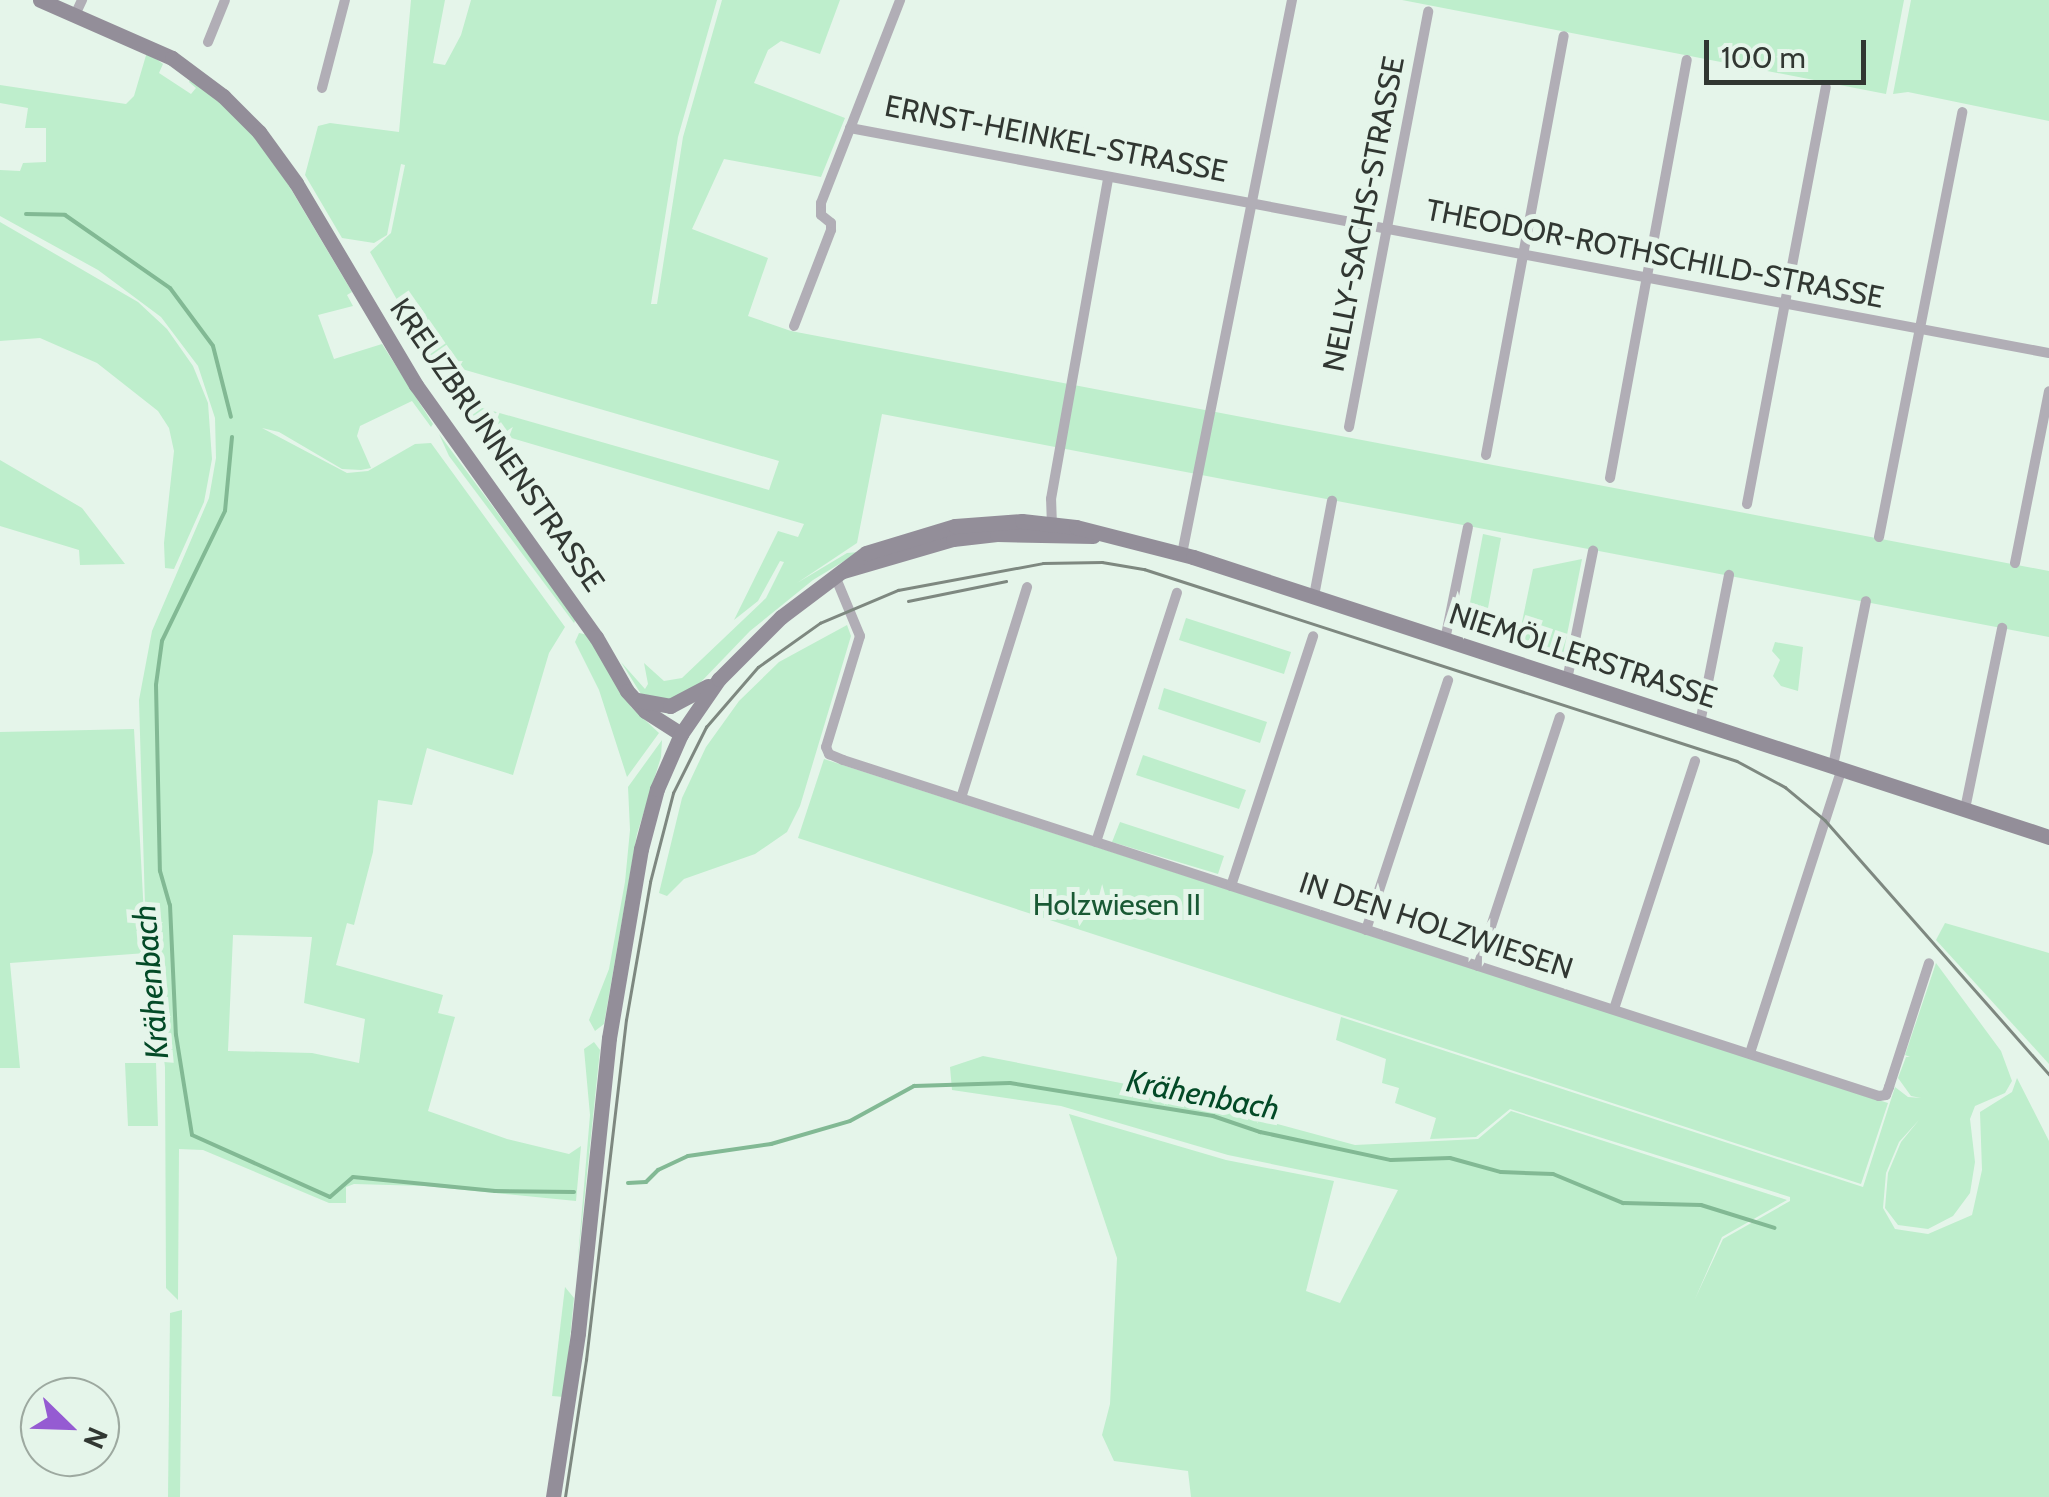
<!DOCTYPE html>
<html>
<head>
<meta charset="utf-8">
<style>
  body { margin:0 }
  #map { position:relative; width:2049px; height:1497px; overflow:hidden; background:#e5f5ea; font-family:Cabin,sans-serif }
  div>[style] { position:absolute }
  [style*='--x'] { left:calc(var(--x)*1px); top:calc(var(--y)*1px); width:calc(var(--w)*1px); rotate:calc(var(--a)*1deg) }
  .green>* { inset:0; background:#beeecc }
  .stream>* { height:4px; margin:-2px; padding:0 2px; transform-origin:2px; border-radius:2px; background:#82b994 }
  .street>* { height:10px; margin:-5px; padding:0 5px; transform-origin:5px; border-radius:5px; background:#b1aeb6 }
  .secondary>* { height:15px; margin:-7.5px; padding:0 7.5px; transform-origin:7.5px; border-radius:7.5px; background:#938e99 }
  .tram>* { height:2.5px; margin:-1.25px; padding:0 1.25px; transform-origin:1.25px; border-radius:1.25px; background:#7e8880 }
  span { translate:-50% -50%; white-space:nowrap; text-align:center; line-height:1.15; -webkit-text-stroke:10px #e5f5ea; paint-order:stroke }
  .street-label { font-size:30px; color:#313732 }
  .park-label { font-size:30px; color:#195934 }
  .water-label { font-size:32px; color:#034a27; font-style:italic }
  .north { position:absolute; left:20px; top:1377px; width:100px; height:100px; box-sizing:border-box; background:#e5f5ea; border:2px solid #9da9a0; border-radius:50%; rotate:113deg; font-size:28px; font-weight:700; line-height:40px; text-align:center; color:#313732 }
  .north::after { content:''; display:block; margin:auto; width:35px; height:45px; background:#955bd2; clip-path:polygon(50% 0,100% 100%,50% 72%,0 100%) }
  .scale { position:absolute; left:1704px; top:40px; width:162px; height:45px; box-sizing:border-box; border:5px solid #313732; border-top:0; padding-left:12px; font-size:30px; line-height:35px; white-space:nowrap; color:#313732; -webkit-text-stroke:8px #e5f5ea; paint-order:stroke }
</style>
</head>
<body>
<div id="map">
  <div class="green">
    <i style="clip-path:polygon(411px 0,445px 0,433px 63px,445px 65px,461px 35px,471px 0,717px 0,678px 137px,651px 304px,657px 304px,683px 137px,722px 0,840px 0,820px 54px,781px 41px,768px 50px,754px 83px,845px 118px,821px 177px,724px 159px,692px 229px,768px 258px,748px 316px,791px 331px,2049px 571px,2049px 637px,882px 414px,857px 543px,797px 583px,847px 553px,859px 552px,813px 580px,750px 631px,699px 684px,673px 700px,641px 694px,621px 662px,645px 689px,648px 684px,644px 663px,664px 681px,682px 678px,766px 598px,784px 562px,780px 561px,758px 601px,734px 620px,778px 531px,798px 537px,804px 524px,477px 428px,458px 401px,769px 490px,779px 461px,431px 360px,370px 252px,391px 233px,405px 165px,401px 164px,387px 235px,374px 243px,342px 238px,305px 175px,318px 126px,330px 123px,399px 132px)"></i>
    <i style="clip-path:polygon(1402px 0,1904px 0,1886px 94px)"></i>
    <i style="clip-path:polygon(1911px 0,2049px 0,2049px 121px,1908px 92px,1893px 94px)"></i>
    <i style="clip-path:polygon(evenodd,147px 52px,163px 64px,159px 73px,191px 94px,196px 88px,189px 82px,191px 78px,240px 120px,276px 164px,352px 292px,347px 295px,353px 306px,318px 315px,334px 359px,382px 344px,433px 424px,431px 427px,412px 401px,360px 426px,357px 436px,371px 468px,361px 470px,342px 469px,279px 432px,262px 428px,347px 473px,368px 471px,415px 444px,431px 443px,565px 627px,549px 653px,513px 775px,427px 748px,412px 805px,378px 800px,373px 852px,354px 925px,347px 923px,336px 965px,443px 995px,438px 1013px,455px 1017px,428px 1111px,507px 1139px,569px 1154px,581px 1146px,576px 1201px,425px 1186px,354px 1184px,346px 1187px,346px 1203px,329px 1203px,203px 1150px,179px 1149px,178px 1300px,166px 1288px,165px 1067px,145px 906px,139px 700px,152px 631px,209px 498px,216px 458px,215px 418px,198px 366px,161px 317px,98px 270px,0 216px,0 170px,20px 171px,23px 163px,46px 162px,46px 128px,25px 128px,28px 108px,0 103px,0 85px,126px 104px,134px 96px,147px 52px,233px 935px,312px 937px,304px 1003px,365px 1019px,359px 1063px,312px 1053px,228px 1051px,233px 935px)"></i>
    <i style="clip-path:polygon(0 222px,138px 302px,167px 329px,193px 366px,208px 403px,212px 459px,204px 502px,174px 569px,165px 568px,164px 543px,174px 451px,169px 428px,158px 411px,97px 363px,40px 338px,0 341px)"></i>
    <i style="clip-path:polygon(439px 434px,576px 619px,574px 623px,449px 456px)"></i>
    <i style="clip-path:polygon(0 460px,82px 508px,125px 564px,80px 565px,79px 550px,0 526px)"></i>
    <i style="clip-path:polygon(1483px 534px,1501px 538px,1483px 635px,1465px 629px)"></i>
    <i style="clip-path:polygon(1582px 559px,1562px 660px,1517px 646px,1533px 569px)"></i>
    <i style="clip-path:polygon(1186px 618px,1291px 652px,1284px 674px,1179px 640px)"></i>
    <i style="clip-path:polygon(847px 625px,851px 636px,800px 806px,787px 832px,755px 854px,684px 879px,667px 896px,659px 893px,682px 798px,706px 747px,739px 701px,779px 662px)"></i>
    <i style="clip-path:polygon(579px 633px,589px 635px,631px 707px,659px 733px,627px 777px,599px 690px,575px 642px)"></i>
    <i style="clip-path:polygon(1775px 642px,1803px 647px,1798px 691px,1781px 686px,1773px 676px,1780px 660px,1772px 651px)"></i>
    <i style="clip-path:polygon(1164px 688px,1267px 722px,1260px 743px,1158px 709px)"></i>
    <i style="clip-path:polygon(134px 729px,146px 953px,10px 963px,20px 1068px,0 1068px,0 732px)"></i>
    <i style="clip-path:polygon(662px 740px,661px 757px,637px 834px,604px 1024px,595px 1031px,589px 1020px,609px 969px,625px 882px,630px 830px,628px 787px)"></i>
    <i style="clip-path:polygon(1143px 755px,1246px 790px,1239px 809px,1136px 775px)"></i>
    <i style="clip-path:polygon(824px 759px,1888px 1103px,1861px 1184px,798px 838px)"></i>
    <i style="clip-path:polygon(1120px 822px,1224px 856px,1218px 874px,1112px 842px)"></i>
    <i style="clip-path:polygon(1945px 923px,2049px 953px,2049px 1064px,1936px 940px)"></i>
    <i style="clip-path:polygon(1936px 963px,2001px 1051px,2012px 1081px,2005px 1093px,1975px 1106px,1970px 1119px,1975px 1162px,1970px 1193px,1953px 1216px,1928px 1229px,1898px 1225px,1885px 1208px,1888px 1173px,1901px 1142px,1919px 1120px,1899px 1142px,1886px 1173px,1883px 1208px,1895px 1229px,1928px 1234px,1972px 1215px,1982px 1170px,1980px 1112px,2012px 1092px,2017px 1078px,2049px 1141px,2049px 1497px,1191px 1497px,1188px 1471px,1114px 1461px,1102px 1435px,1110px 1404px,1117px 1258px,1069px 1114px,1226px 1160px,1334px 1181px,1306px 1291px,1340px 1303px,1398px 1190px,1228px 1155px,1061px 1106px,952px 1090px,950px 1067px,983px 1056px,1136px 1086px,1355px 1145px,1478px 1139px,1511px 1111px,1787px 1200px,1722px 1237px,1695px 1299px,1723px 1239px,1790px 1201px,1790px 1197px,1510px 1109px,1476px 1137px,1430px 1139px,1436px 1118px,1395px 1103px,1399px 1088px,1382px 1083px,1386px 1059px,1336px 1040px,1341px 1017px,1863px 1187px,1895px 1087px,1908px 1097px,1921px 1098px,1911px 1096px,1898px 1078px,1906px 1057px,1910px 1057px,1905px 1055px)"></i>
    <i style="clip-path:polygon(594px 1042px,600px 1050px,577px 1269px,590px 1115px,584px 1049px)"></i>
    <i style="clip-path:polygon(125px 1063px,156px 1063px,158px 1126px,128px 1126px)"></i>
    <i style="clip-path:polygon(565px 1287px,574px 1298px,564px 1397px,552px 1396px)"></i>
    <i style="clip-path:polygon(182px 1310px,180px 1497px,168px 1497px,170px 1313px)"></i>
  </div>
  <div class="stream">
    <i style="--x:26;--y:214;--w:39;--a:1"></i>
    <i style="--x:65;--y:215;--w:128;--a:34.8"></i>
    <i style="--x:170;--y:288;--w:72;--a:53.4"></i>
    <i style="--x:213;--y:346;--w:73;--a:75.8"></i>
    <i style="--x:232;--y:437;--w:74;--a:95.4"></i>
    <i style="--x:225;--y:511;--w:144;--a:115.9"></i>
    <i style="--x:162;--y:641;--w:44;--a:97.8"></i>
    <i style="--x:156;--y:685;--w:186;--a:88.8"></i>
    <i style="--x:160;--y:871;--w:35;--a:74"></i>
    <i style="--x:170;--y:905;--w:130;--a:87.4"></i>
    <i style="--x:176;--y:1035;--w:101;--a:80.9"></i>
    <i style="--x:192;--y:1135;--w:151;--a:24.2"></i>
    <i style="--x:330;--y:1197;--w:30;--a:-41"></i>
    <i style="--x:353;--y:1177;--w:143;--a:5.6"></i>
    <i style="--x:495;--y:1191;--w:79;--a:0.7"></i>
    <i style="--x:628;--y:1183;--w:18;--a:-3"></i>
    <i style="--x:646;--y:1182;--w:17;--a:-45"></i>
    <i style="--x:658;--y:1170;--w:33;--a:-25"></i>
    <i style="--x:688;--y:1156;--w:84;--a:-8.2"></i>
    <i style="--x:771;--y:1144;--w:82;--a:-16.2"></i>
    <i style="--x:850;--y:1121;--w:73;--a:-28.7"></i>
    <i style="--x:914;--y:1086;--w:96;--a:-1.8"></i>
    <i style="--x:1010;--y:1083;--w:206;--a:9.2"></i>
    <i style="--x:1213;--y:1116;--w:50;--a:18.8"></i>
    <i style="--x:1260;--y:1132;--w:134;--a:12.1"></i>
    <i style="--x:1391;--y:1160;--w:59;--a:-1.9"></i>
    <i style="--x:1450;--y:1158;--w:53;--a:15.4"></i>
    <i style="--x:1501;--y:1172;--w:52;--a:2.2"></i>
    <i style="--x:1553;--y:1174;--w:76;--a:22.5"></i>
    <i style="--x:1623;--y:1203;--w:78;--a:1.5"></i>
    <i style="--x:1701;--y:1205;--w:77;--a:17.3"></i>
  </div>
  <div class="street">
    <i style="--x:75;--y:15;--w:17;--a:-65"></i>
    <i style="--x:208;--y:42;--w:45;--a:-68"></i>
    <i style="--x:322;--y:88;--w:91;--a:-75.4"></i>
    <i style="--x:850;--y:128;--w:1220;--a:10.63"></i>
    <i style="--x:794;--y:326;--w:103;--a:-68.9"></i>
    <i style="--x:831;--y:230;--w:7;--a:-90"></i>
    <i style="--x:831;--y:223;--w:13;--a:-141"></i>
    <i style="--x:821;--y:215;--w:12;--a:-90"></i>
    <i style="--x:821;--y:203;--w:218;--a:-68.7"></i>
    <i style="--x:1349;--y:427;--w:423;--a:-79.2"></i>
    <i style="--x:1486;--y:455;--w:426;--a:-79.5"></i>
    <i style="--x:1610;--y:478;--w:425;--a:-79.6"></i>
    <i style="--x:1747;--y:504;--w:424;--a:-79.3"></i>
    <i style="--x:1052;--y:526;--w:27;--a:-92"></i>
    <i style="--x:1051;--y:499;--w:326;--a:-79.9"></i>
    <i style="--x:1879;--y:537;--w:433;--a:-78.9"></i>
    <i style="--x:1182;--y:554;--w:565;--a:-78.77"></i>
    <i style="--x:2015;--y:563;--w:175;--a:-78.8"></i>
    <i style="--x:835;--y:576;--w:65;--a:67.4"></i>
    <i style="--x:860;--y:636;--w:116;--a:107"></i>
    <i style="--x:826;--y:747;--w:8;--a:67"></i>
    <i style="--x:829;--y:754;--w:15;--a:23"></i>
    <i style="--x:843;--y:760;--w:1089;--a:17.97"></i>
    <i style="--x:1879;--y:1096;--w:7;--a:-8"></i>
    <i style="--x:1886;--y:1095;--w:9;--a:-69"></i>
    <i style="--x:1889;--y:1087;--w:130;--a:-72.1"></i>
    <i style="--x:1314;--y:596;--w:97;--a:-79.3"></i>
    <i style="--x:1445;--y:640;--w:115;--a:-78.5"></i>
    <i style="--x:1567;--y:680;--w:132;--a:-78.6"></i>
    <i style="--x:1700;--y:723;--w:151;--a:-78.9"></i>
    <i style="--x:1833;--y:766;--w:168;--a:-78.7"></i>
    <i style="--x:961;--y:798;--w:221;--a:-72.6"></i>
    <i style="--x:1965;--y:809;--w:185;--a:-78.4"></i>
    <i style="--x:1096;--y:842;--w:262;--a:-72"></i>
    <i style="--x:1231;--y:886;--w:263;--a:-71.8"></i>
    <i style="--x:1366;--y:930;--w:263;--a:-71.8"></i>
    <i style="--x:1478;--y:966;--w:262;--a:-71.8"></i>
    <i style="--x:1614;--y:1009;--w:261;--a:-71.9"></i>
    <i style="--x:1750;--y:1053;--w:299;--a:-72.1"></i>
  </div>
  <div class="secondary">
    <i style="--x:40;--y:0;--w:144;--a:23.7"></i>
    <i style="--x:172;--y:58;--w:64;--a:36.7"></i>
    <i style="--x:223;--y:96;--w:51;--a:45"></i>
    <i style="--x:259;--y:132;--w:63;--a:54"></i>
    <i style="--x:296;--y:183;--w:235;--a:59.3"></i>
    <i style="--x:416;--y:385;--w:310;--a:54.5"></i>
    <i style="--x:596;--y:637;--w:62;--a:60.1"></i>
    <i style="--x:627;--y:691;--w:27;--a:48"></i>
    <i style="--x:645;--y:711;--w:43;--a:32.6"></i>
    <i style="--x:843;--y:571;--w:115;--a:-16.2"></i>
    <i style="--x:953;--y:539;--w:44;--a:-6.5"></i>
    <i style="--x:997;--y:534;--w:96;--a:1.2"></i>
    <i style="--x:637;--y:700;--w:34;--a:10"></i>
    <i style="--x:670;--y:706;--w:43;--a:-27.8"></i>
    <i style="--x:553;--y:1497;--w:166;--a:-81.3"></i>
    <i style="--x:578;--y:1333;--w:297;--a:-84"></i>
    <i style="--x:609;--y:1038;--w:192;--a:-80.4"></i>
    <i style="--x:641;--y:849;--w:62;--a:-75.1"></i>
    <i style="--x:657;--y:789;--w:60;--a:-66.4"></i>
    <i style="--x:681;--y:734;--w:67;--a:-55.4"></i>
    <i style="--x:719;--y:679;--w:88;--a:-45"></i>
    <i style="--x:781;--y:617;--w:106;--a:-37"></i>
    <i style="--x:866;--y:553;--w:93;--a:-16.9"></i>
    <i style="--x:955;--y:526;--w:67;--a:-4.3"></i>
    <i style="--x:1022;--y:521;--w:54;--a:6.3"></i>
    <i style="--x:1076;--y:527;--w:121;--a:14.4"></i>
    <i style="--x:1193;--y:557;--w:901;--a:18.11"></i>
  </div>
  <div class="tram">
    <i style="--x:908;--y:601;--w:100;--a:-11.5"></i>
    <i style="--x:565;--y:1497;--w:139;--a:-81.3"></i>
    <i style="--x:586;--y:1360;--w:342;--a:-83.3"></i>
    <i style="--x:626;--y:1020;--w:140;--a:-80.1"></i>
    <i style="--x:650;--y:882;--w:92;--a:-75.5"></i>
    <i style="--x:673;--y:793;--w:74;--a:-63.4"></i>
    <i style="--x:706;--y:727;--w:79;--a:-49.1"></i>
    <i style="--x:758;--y:667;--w:76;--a:-35.4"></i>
    <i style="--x:820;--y:623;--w:85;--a:-22.9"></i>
    <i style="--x:898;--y:590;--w:147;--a:-10.5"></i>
    <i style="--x:1043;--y:563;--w:59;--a:-1"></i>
    <i style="--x:1102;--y:562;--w:43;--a:9.5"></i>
    <i style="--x:1144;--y:569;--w:623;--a:17.94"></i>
    <i style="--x:1737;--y:761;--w:55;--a:28.4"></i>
    <i style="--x:1785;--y:787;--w:52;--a:39.5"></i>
    <i style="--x:1825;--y:820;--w:339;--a:48.6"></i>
  </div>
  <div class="street-label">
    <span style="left:1056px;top:139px;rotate:11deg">ERNST-HEINKEL-STRASSE</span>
    <span style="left:1364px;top:214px;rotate:-79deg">NELLY-SACHS-STRASSE</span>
    <span style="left:1655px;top:254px;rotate:11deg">THEODOR-ROTHSCHILD-STRASSE</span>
    <span style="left:497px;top:445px;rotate:55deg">KREUZBRUNNENSTRASSE</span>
    <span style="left:1583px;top:656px;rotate:18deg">NIEMÖLLERSTRASSE</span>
    <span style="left:1436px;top:926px;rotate:18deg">IN DEN HOLZWIESEN</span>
  </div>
  <div class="park-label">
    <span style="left:1117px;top:905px">Holzwiesen II</span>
  </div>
  <div class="water-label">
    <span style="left:151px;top:982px;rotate:-95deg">Krähenbach</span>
    <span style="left:1203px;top:1095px;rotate:11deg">Krähenbach</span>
  </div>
  <div class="north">N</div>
  <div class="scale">100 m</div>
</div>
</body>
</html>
